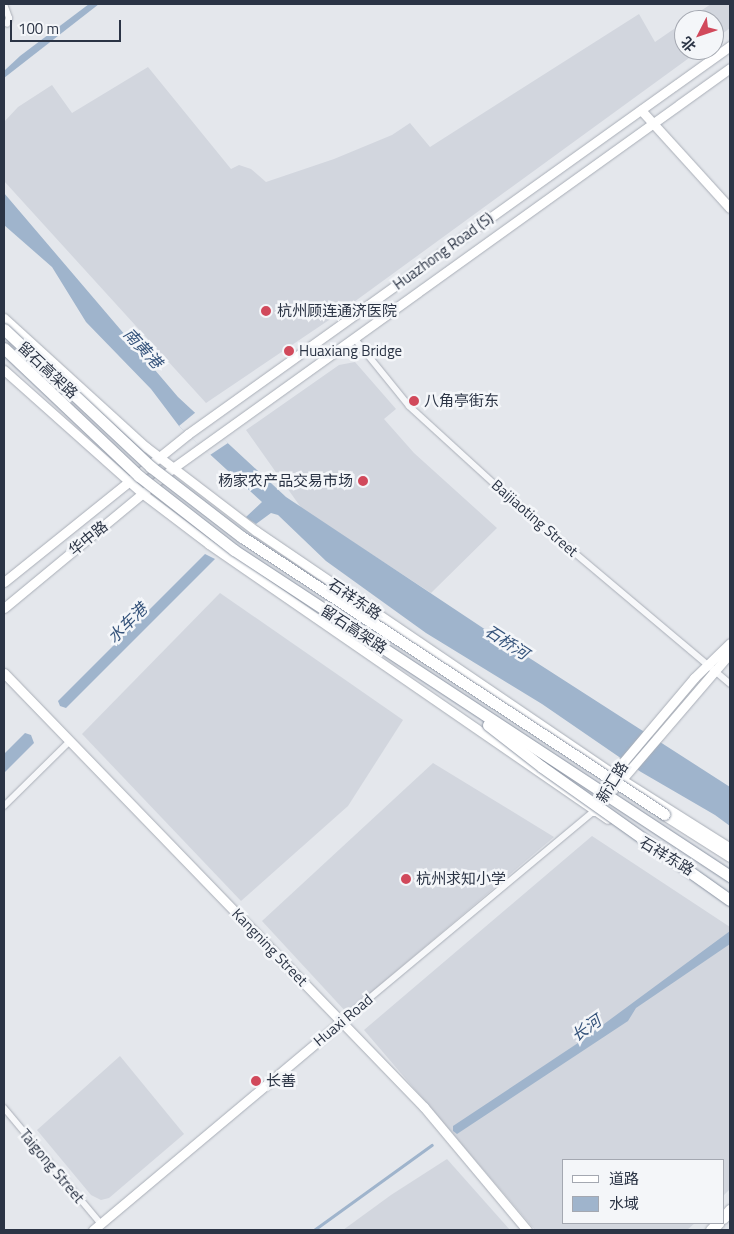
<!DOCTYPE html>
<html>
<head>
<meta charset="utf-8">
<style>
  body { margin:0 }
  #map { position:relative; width:734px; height:1234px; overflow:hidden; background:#e4e7ec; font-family:"Titillium Web","Noto Sans SC",sans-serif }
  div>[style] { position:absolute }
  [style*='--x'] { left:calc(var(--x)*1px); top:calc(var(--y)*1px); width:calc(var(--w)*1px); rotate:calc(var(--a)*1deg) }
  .built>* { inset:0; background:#d2d6de }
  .water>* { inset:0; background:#9fb4cc }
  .pier>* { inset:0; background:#e4e7ec }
  .stream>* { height:2.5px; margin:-1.25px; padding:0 1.25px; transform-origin:1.25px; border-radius:1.25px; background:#9fb4cc }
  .roads { filter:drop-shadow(0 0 1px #a9aeb7) drop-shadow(0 0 1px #a9aeb7) }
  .street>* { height:6px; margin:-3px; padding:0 3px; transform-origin:3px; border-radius:3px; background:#f7f8fa }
  .secondary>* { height:9px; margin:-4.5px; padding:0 4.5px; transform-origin:4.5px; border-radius:4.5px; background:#fff }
  .highway>* { height:11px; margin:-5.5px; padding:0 5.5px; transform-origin:5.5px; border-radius:5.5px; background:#fff }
  .bridges { filter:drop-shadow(0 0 1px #8b94a3) drop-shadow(0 0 1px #8b94a3) }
  .highway-bridge>* { height:11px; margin:-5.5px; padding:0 5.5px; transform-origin:5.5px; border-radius:5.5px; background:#fff }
  .dots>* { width:14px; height:14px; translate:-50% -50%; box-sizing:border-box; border:2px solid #f4f6f9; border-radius:50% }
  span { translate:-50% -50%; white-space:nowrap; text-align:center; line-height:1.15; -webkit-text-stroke:5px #f4f6f9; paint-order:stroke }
  .street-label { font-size:15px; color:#2b3445 }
  .poi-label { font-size:15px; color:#2b3445 }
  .left { translate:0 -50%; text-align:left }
  .right { translate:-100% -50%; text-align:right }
  .water-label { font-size:16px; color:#34527a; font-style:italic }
  .frame { position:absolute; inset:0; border:5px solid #2b3445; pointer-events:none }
  .legend { position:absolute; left:562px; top:1159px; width:162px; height:65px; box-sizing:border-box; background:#f4f6f9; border:1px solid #a4a8b1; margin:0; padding:6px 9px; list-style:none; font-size:15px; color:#2b3445 }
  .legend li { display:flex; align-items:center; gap:10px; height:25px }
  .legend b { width:25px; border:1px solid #a4a8b1 }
  .north { position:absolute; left:674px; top:10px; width:50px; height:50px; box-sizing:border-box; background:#f4f6f9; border:1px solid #a4a8b1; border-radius:50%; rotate:229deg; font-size:14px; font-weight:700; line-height:20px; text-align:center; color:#2b3445 }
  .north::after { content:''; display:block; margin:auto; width:18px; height:22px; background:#d1495b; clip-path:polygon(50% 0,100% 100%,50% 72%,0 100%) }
  .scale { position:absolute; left:10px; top:20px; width:111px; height:22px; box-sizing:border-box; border:2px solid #2b3445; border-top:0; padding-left:6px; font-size:15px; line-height:18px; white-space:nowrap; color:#2b3445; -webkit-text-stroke:4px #f4f6f9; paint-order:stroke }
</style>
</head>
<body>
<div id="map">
  <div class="built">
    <i style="clip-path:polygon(711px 4px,730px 4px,730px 28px,714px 40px,714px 20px,687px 20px)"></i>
    <i style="clip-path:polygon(639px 14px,655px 42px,684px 22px,684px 50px,700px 50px,332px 318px,206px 403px,4px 181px,4px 122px,18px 107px,52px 85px,72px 113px,148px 67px,231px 169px,239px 165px,251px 169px,266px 182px,334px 159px,392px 135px,410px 123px,430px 147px)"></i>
    <i style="clip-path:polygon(355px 362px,396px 409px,384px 419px,414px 453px,497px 528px,431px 593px,302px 509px,246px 430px,339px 365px)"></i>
    <i style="clip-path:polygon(220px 593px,403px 720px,348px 806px,241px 901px,82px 734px)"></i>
    <i style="clip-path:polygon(433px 763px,554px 837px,347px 1013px,262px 921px)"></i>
    <i style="clip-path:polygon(592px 836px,730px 927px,730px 1189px,723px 1196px,723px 1160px,563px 1160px,563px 1223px,695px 1223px,687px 1230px,535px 1230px,364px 1030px)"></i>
    <i style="clip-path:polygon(120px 1056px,184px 1134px,109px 1198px,101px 1200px,91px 1195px,37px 1130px)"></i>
    <i style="clip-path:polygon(447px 1159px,510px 1230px,343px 1230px,391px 1195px)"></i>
  </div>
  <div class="water">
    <i style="clip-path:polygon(89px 4px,99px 4px,4px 78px,4px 71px,20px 56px)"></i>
    <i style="clip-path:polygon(4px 193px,178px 397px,286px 497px,489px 632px,730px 787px,730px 826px,715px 815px,641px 772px,542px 704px,426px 633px,326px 561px,278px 515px,271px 513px,256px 524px,250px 520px,246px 517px,262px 502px,179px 426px,151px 389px,86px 322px,52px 267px,4px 225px)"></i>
    <i style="clip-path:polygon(205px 554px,215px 559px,66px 708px,60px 706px,58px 701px)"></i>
    <i style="clip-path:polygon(25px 733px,31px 735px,34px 743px,4px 773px,4px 754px)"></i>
    <i style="clip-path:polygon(730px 931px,730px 944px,636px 1008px,628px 1021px,457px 1134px,453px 1131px,453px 1126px,581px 1041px)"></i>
  </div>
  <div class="pier">
    <i style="clip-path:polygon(196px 412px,228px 443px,210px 455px,179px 426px)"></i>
  </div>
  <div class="stream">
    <i style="--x:314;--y:1230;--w:145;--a:-35.8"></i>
  </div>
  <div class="roads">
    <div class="street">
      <i style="--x:4;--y:4;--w:15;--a:70"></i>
      <i style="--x:9;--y:18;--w:6;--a:108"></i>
      <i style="--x:354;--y:338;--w:87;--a:51"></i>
      <i style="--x:409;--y:406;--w:141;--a:42.4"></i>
      <i style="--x:513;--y:501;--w:284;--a:40.1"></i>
      <i style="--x:4;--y:806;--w:93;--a:-44.6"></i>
      <i style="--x:342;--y:1021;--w:328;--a:-39.8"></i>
      <i style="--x:4;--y:1108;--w:151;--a:50.1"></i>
    </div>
    <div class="secondary">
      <i style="--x:641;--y:110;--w:132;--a:47.8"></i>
      <i style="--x:4;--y:318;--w:192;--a:42.3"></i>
      <i style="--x:146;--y:447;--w:138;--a:37.4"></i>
      <i style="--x:256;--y:531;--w:432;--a:34.2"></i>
      <i style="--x:613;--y:774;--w:138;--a:32.3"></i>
      <i style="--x:4;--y:370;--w:186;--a:41.7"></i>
      <i style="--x:143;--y:494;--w:83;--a:37.1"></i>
      <i style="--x:209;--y:544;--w:484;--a:34.6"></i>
      <i style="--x:4;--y:582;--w:236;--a:-38.8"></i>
      <i style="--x:188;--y:434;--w:667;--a:-35.6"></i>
      <i style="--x:4;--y:608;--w:219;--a:-39.6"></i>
      <i style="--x:173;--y:468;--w:686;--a:-35.68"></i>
      <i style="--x:4;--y:673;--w:604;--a:45.94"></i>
      <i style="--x:424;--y:1107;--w:160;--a:50.1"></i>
      <i style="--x:605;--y:799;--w:192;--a:-49.4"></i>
      <i style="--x:594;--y:811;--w:42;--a:-62.8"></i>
      <i style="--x:613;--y:774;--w:126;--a:-49.8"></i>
      <i style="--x:694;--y:678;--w:50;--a:-44.2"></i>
      <i style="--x:93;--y:1230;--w:325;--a:-40"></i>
    </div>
    <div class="highway">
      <i style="--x:664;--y:814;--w:78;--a:32.5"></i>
      <i style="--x:723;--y:1218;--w:11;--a:-49"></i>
      <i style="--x:711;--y:1230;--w:10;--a:-45"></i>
    </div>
  </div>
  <div class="bridges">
    <div class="highway-bridge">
      <i style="--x:4;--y:329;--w:202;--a:43.2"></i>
      <i style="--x:151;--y:467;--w:115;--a:37.6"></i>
      <i style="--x:242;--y:537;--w:505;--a:33.28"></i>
      <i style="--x:4;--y:348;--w:186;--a:43.5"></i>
      <i style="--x:139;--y:476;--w:120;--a:37.9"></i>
      <i style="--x:234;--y:550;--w:594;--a:33.32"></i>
      <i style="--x:488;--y:725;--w:68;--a:37.9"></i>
      <i style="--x:542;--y:767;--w:230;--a:35.3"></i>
    </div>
  </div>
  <div class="dots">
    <i style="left:266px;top:311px;background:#d1495b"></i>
    <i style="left:289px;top:351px;background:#d1495b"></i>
    <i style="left:414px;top:401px;background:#d1495b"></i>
    <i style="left:363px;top:481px;background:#d1495b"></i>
    <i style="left:406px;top:879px;background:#d1495b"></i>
    <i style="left:256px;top:1081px;background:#d1495b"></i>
  </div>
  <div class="street-label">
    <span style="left:443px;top:251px;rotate:-36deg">Huazhong Road (S)</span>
    <span style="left:48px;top:370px;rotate:43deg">留石高架路</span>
    <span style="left:535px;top:518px;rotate:41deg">Baijiaoting Street</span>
    <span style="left:88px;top:538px;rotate:-39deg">华中路</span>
    <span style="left:355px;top:599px;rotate:34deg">石祥东路</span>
    <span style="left:354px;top:629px;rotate:33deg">留石高架路</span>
    <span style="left:612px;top:782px;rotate:-58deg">新汇路</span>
    <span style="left:667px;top:856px;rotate:31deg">石祥东路</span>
    <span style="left:270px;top:947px;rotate:46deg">Kangning Street</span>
    <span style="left:343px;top:1020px;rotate:-40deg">Huaxi Road</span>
    <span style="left:52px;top:1166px;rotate:50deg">Taigong Street</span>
  </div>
  <div class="poi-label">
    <span class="left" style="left:277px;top:311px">杭州顾连通济医院</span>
    <span class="left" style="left:299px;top:351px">Huaxiang Bridge</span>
    <span class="left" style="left:424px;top:401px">八角亭街东</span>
    <span class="right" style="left:353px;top:481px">杨家农产品交易市场</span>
    <span class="left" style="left:416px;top:879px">杭州求知小学</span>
    <span class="left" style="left:266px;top:1081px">长善</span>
  </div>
  <div class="water-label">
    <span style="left:143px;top:348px;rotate:47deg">南黄港</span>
    <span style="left:127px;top:623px;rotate:-45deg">水车港</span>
    <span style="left:507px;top:642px;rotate:33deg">石桥河</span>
    <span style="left:586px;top:1028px;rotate:-35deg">长河</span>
  </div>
  <div class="frame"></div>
  <ul class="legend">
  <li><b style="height:6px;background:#fff"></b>道路</li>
  <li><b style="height:14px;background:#9fb4cc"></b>水域</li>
  </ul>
  <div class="north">北</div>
  <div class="scale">100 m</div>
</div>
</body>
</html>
